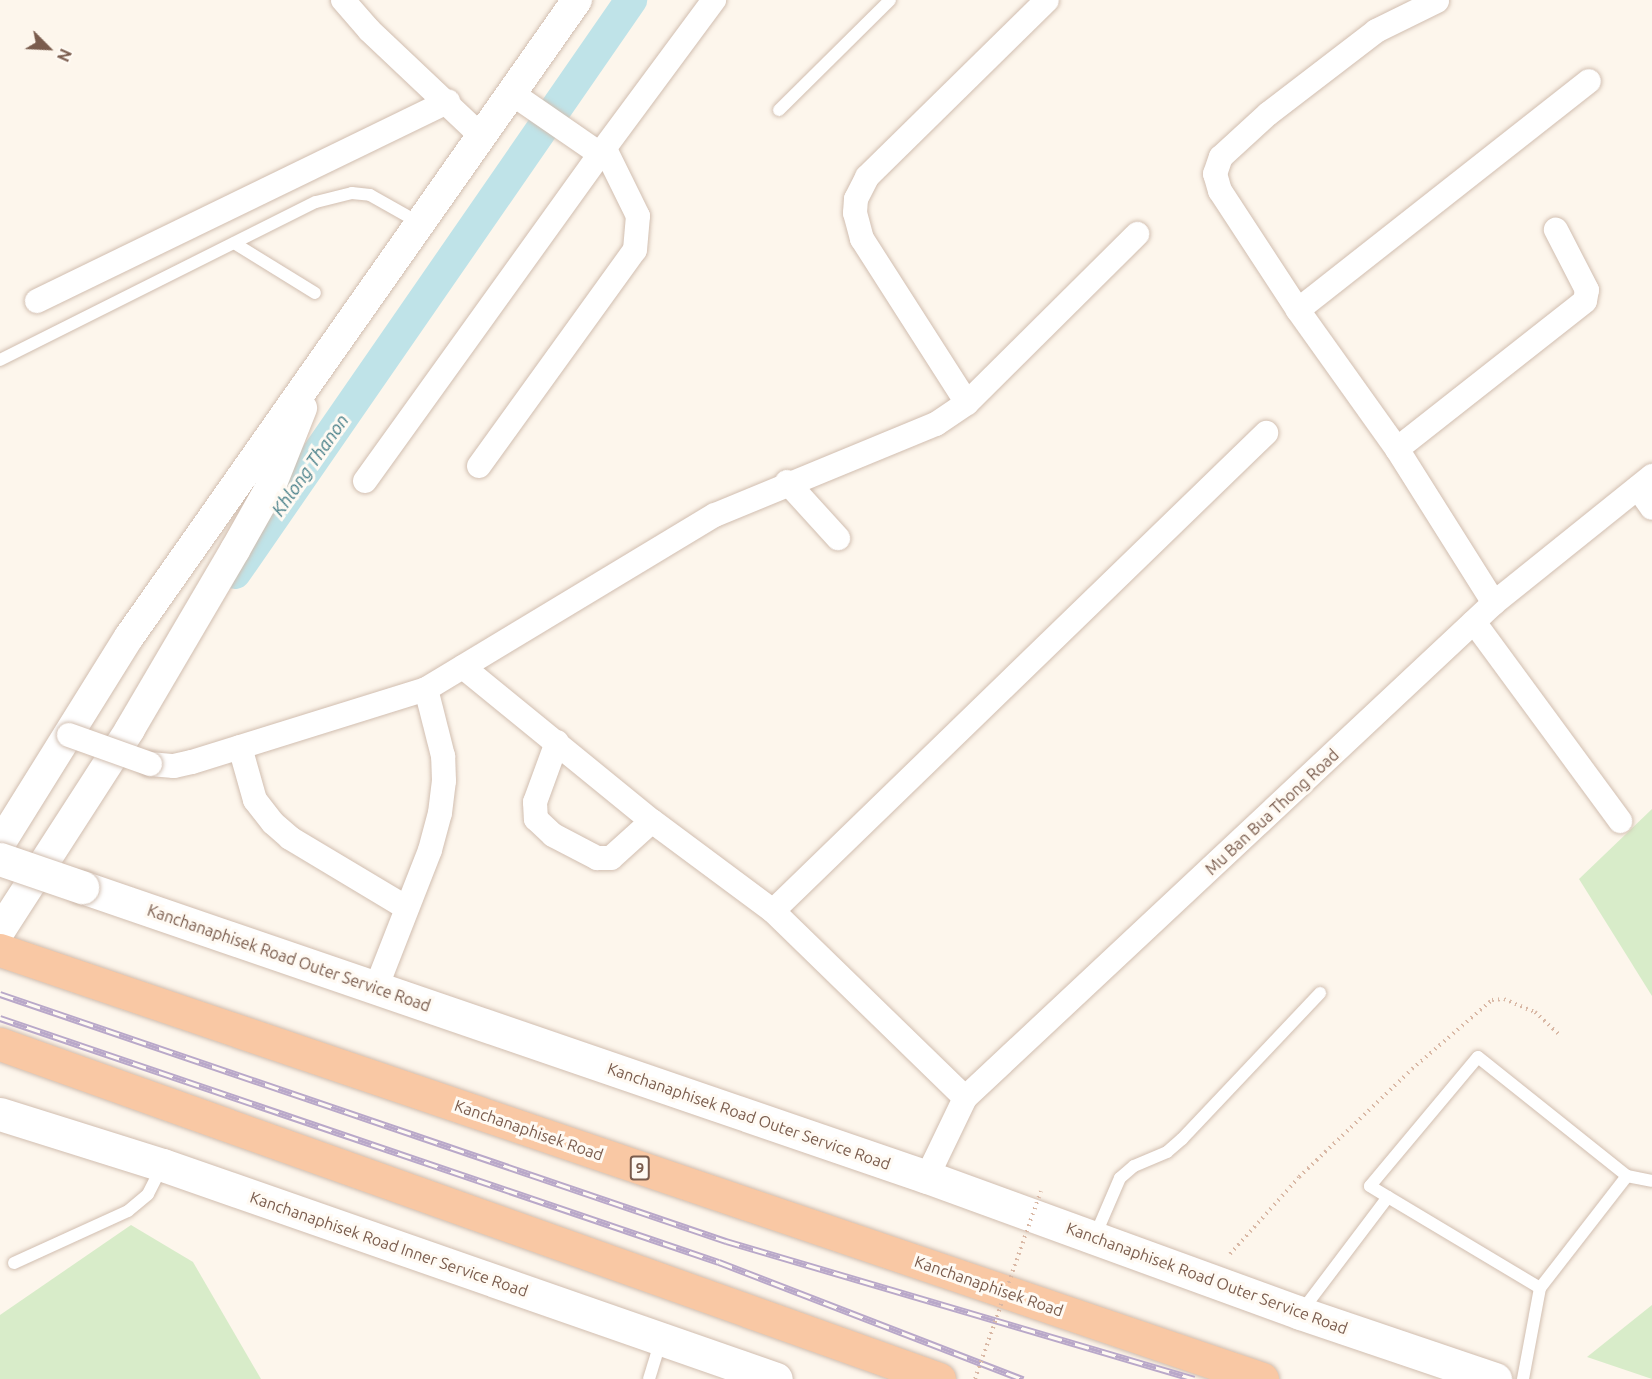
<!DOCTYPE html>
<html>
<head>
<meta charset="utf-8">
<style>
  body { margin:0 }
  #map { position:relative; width:1652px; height:1379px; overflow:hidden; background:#fdf6ec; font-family:Ubuntu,sans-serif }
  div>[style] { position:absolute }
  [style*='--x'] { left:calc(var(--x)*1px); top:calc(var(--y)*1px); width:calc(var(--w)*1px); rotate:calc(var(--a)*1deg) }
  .green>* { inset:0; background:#d8ecc9 }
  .canal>* { height:32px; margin:-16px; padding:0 16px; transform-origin:16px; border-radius:16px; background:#bfe3e8 }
  .path>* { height:4px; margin-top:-2px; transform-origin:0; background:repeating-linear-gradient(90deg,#d9b8a5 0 1.5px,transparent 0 6px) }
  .roads { filter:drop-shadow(0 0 2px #d1beb0) drop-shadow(0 0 2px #d1beb0) }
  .service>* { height:12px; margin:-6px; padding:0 6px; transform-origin:6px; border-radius:6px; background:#fff }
  .minor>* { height:24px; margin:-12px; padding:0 12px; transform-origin:12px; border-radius:12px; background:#fff }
  .tertiary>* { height:30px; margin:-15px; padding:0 15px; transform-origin:15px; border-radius:15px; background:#fff }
  .secondary>* { height:33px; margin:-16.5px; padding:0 16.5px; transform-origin:16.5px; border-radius:16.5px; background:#fff }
  .trunk>* { height:33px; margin:-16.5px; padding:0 16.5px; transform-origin:16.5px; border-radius:16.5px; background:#f9c8a4 }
  .rail>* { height:7px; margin-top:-3.5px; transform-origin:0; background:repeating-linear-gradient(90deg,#fffaf3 0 14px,#b9a8c9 0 28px); box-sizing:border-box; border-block:2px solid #b9a8c9 }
  .path-bridge>* { height:4px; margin-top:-2px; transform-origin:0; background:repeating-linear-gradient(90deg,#d9b8a5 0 1.5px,transparent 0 6px) }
  .bridges { filter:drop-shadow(0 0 2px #d1beb0) drop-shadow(0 0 2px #d1beb0) }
  .minor-bridge>* { height:24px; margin:-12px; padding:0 12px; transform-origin:12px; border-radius:12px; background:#fff }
  .secondary-bridge>* { height:33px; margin:-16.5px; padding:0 16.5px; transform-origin:16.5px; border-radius:16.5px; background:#fff }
  span { translate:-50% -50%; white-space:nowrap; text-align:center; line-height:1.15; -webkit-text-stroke:6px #fffaf3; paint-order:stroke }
  .shield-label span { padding:2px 4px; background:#fffaf3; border:2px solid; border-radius:4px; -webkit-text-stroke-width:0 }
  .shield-label { font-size:15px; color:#7a5c4d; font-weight:700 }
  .street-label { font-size:16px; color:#7a5c4d }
  .water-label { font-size:18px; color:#437c86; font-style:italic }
  .north { position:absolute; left:18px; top:18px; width:60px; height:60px; -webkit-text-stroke:4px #fffaf3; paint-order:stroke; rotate:114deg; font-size:16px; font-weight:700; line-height:24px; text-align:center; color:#7a5c4d }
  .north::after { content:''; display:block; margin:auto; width:21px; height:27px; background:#7a5c4d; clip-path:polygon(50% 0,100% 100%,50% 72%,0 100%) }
</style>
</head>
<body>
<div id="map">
  <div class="green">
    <i style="clip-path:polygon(1652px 809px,1652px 996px,1579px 879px)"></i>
    <i style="clip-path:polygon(131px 1225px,193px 1262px,261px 1379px,0 1379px,0 1315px)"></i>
    <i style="clip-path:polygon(1652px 1305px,1652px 1379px,1587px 1357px)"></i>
  </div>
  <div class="canal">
    <i style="--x:235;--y:573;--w:697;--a:-55.35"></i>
  </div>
  <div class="path">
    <i style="--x:1230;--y:1254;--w:103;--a:-48.1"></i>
    <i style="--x:1299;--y:1177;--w:156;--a:-43.7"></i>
    <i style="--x:1412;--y:1069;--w:106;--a:-40.8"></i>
    <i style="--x:1492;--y:1000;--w:12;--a:-5"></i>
    <i style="--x:1504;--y:999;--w:34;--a:23"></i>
    <i style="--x:1535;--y:1012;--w:35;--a:43"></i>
  </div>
  <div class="roads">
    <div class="service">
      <i style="--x:779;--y:110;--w:156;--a:-44.7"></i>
      <i style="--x:234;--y:243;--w:95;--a:31.7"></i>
      <i style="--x:0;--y:360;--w:353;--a:-26.6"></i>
      <i style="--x:316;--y:202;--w:37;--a:-14"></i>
      <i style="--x:352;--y:193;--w:18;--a:6"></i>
      <i style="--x:370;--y:195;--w:55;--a:29.4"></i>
      <i style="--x:1627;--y:1176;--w:25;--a:11"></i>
      <i style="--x:1388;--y:1197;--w:21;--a:-149"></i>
      <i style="--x:1370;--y:1186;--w:168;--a:-50.1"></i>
      <i style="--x:1478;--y:1057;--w:191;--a:38.6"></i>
      <i style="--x:1627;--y:1176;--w:142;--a:127.8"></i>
      <i style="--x:1095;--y:1236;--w:63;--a:-66.7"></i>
      <i style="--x:1120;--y:1178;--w:18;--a:-41"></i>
      <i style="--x:1134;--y:1166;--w:36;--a:-23"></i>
      <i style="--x:1167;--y:1152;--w:20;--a:-41"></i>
      <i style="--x:1182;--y:1139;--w:201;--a:-46.6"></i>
      <i style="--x:14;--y:1263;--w:125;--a:-24.5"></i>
      <i style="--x:128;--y:1211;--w:26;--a:-40"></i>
      <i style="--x:148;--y:1194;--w:30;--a:-63"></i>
      <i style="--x:1301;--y:1312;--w:144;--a:-52.9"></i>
      <i style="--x:1388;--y:1197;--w:177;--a:30.9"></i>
      <i style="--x:1540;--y:1288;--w:93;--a:100.6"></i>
      <i style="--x:649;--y:1379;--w:41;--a:-72.9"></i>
    </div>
    <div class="minor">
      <i style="--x:343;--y:0;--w:40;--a:49"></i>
      <i style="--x:369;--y:30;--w:154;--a:43.4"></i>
      <i style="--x:510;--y:92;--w:109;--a:34.6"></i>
      <i style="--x:600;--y:154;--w:192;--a:-53.5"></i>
      <i style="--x:37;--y:301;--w:457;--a:-25.9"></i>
      <i style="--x:1298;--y:310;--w:142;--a:-123.2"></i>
      <i style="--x:1220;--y:191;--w:18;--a:-106"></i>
      <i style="--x:1215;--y:174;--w:18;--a:-71"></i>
      <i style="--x:1221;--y:157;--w:64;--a:-42.5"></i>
      <i style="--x:1268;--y:114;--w:136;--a:-37.5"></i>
      <i style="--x:1376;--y:31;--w:68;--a:-26.2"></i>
      <i style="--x:967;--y:403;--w:195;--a:-122.6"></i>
      <i style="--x:862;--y:239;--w:27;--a:-105"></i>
      <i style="--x:855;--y:213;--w:14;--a:-86"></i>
      <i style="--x:856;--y:199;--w:25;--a:-63"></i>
      <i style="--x:867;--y:177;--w:252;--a:-44.5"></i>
      <i style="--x:1397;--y:449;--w:239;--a:-38.2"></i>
      <i style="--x:1585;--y:301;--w:11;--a:-80"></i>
      <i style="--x:1587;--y:290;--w:68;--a:-117.3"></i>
      <i style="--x:479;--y:466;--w:266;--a:-54.2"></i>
      <i style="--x:635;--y:250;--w:34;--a:-85"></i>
      <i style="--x:638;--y:216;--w:75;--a:-116.2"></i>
      <i style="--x:365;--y:481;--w:403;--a:-54.3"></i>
      <i style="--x:787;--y:482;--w:76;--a:47.7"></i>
      <i style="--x:1638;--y:488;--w:24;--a:55"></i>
      <i style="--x:1494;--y:603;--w:182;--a:-122.2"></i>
      <i style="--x:1397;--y:449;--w:171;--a:-125.5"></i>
      <i style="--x:1298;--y:310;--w:370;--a:-38.2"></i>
      <i style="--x:1474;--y:622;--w:247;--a:53.7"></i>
      <i style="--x:463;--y:667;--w:244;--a:39.2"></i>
      <i style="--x:652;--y:821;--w:151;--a:36.6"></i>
      <i style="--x:773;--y:911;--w:268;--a:44.2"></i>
      <i style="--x:557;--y:742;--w:64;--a:110.1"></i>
      <i style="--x:535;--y:802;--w:17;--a:87"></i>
      <i style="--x:536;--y:819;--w:23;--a:43"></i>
      <i style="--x:553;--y:835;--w:50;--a:27.6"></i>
      <i style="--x:597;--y:858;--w:14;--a:0"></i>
      <i style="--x:611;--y:858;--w:55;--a:-42.1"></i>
      <i style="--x:240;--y:747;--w:55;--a:74.2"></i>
      <i style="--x:255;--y:800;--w:29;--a:52"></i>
      <i style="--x:273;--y:823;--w:23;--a:41"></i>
      <i style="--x:290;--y:838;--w:136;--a:30.9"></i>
      <i style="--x:150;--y:764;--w:24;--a:5"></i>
      <i style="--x:174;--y:766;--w:18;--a:-13"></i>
      <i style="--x:192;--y:762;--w:245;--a:-17.3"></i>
      <i style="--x:426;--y:689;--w:337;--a:-31.1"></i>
      <i style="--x:715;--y:515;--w:239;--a:-22.4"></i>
      <i style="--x:936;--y:424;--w:37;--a:-34"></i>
      <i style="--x:967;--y:403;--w:240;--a:-44.8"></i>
      <i style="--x:773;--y:911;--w:687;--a:-44.11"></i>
      <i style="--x:376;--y:988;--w:148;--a:-68.6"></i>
      <i style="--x:430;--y:850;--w:38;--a:-75"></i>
      <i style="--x:440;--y:813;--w:32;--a:-83"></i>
      <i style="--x:444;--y:781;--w:25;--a:-92"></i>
      <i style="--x:443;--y:756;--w:69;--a:-104.2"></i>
      <i style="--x:927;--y:1177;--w:88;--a:-64.3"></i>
      <i style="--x:965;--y:1098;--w:724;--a:-43.1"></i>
      <i style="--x:1494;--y:603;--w:203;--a:-38.8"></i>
    </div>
    <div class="tertiary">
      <i style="--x:0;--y:844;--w:244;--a:-58.1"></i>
      <i style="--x:129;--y:637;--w:779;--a:-54.88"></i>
      <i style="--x:0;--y:931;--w:240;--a:-57.2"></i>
      <i style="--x:130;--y:729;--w:208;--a:-59.6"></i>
      <i style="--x:235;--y:550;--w:73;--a:-60.6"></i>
      <i style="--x:271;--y:486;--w:84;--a:-68.3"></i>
    </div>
    <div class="secondary">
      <i style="--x:82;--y:887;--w:893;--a:18.94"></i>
      <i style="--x:927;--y:1177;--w:397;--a:20"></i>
      <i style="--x:1300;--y:1313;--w:206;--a:18.7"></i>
      <i style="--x:0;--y:1114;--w:171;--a:17.4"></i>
      <i style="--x:163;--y:1165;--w:649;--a:19.24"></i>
    </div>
    <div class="trunk">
      <i style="--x:0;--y:950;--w:1333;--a:18.77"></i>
      <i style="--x:0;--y:1044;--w:997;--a:19.63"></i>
    </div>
  </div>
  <div class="rail">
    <i style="--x:0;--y:994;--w:767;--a:18.79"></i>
    <i style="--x:726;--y:1241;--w:488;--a:16.4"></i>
    <i style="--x:0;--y:1018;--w:759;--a:18.75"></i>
    <i style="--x:719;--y:1262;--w:326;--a:21.1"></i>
  </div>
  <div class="path-bridge">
    <i style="--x:975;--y:1379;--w:199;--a:-70.7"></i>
  </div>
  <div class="bridges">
    <div class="minor-bridge">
      <i style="--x:69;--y:735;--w:86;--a:19.7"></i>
    </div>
    <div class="secondary-bridge">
      <i style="--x:0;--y:859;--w:87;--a:18.9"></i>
    </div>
  </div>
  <div class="shield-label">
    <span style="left:640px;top:1168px">9</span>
  </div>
  <div class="street-label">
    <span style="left:1272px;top:812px;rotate:-43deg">Mu Ban Bua Thong Road</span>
    <span style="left:289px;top:958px;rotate:19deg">Kanchanaphisek Road Outer Service Road</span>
    <span style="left:749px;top:1116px;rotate:19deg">Kanchanaphisek Road Outer Service Road</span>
    <span style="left:529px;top:1130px;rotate:19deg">Kanchanaphisek Road</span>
    <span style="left:389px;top:1244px;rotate:19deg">Kanchanaphisek Road Inner Service Road</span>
    <span style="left:1207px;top:1278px;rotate:20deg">Kanchanaphisek Road Outer Service Road</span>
    <span style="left:989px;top:1286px;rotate:19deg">Kanchanaphisek Road</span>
  </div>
  <div class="water-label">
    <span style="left:310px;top:465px;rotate:-55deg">Khlong Thanon</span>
  </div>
  <div class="north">N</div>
</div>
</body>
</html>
